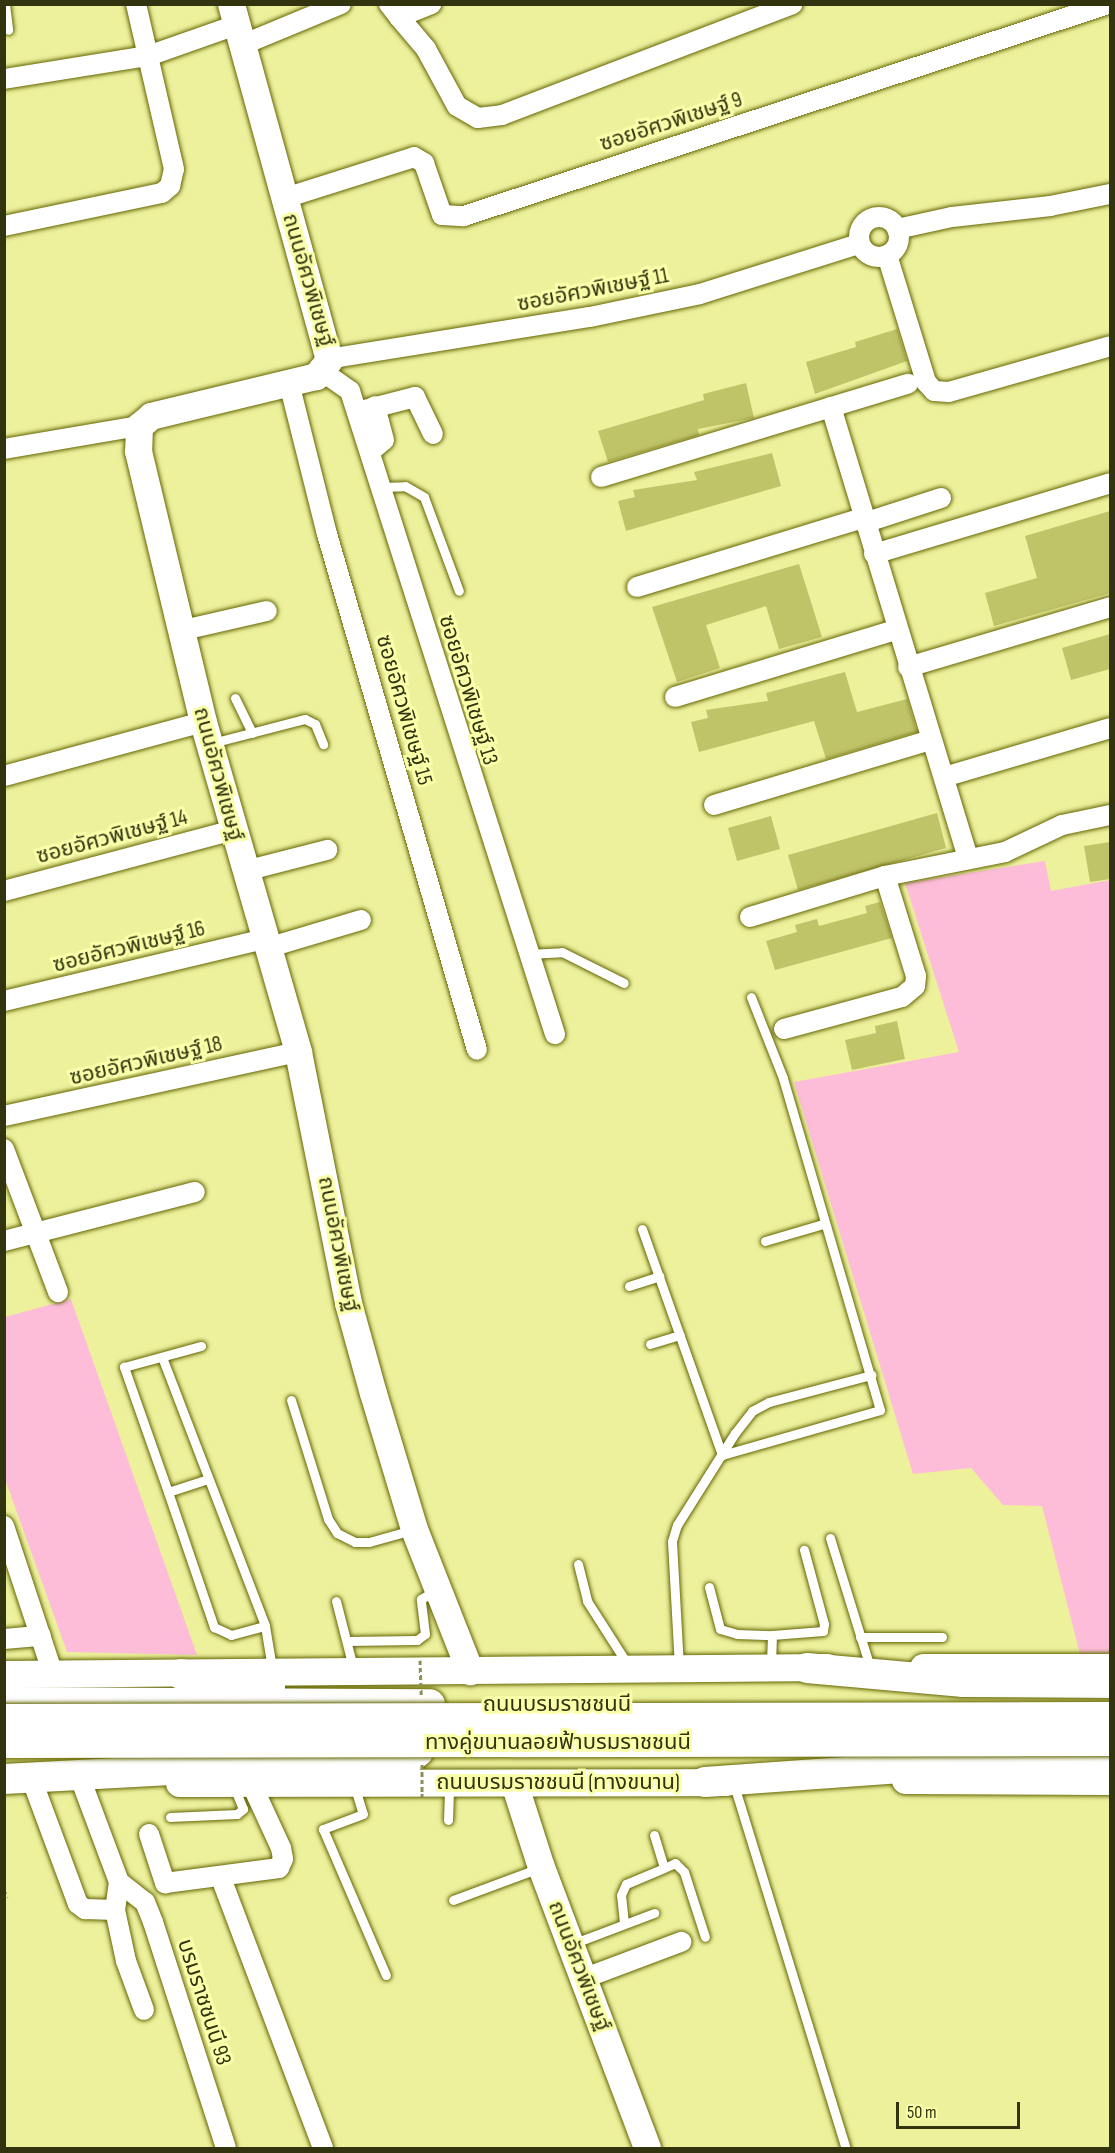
<!DOCTYPE html>
<html>
<head>
<meta charset="utf-8">
<style>
  body { margin:0 }
  #map { position:relative; width:1115px; height:2153px; overflow:hidden; background:#edf19c; font-family:"Sofia Sans Condensed","Noto Sans Thai",sans-serif }
  div>[style] { position:absolute }
  [style*='--x'] { left:calc(var(--x)*1px); top:calc(var(--y)*1px); width:calc(var(--w)*1px); rotate:calc(var(--a)*1deg) }
  .green>* { inset:0; background:#fdbdd9 }
  .building>* { inset:0; background:#c0c469 }
  .path>* { height:3px; margin-top:-1.5px; transform-origin:0; background:repeating-linear-gradient(90deg,#8c8f53 0 4.5px,transparent 0 7.5px) }
  .roads { filter:drop-shadow(0 0 2px #646603) drop-shadow(0 0 2px #646603) }
  .lane>* { height:9px; margin:-4.5px; padding:0 4.5px; transform-origin:4.5px; border-radius:4.5px; background:#fff }
  .street>* { height:20px; margin:-10px; padding:0 10px; transform-origin:10px; border-radius:10px; background:#fff }
  .street>.ring { margin:-10px; padding:0; box-sizing:content-box; background:none; border:20px solid #fff; border-radius:50% }
  .secondary>* { height:27px; margin:-13.5px; padding:0 13.5px; transform-origin:13.5px; border-radius:13.5px; background:#fff }
  .primary>* { height:30px; margin:-15px; padding:0 15px; transform-origin:15px; border-radius:15px; background:#fff }
  .path-bridge>* { height:3px; margin-top:-1.5px; transform-origin:0; background:repeating-linear-gradient(90deg,#8c8f53 0 4.5px,transparent 0 7.5px) }
  .bridges { filter:drop-shadow(0 0 2px #646603) drop-shadow(0 0 2px #646603) }
  .primary-bridge>* { height:30px; margin:-15px; padding:0 15px; transform-origin:15px; border-radius:15px; background:#fff }
  span { translate:-50% -50%; white-space:nowrap; text-align:center; line-height:1.15; -webkit-text-stroke:6px #faffa9; paint-order:stroke }
  .street-label { font-size:22px; color:#323410 }
  .frame { position:absolute; inset:0; border:6px solid #323410; pointer-events:none }
  .scale { position:absolute; left:896px; top:2102px; width:124px; height:27px; box-sizing:border-box; border:3px solid #323410; border-top:0; padding-left:8px; font-size:18px; line-height:21px; white-space:nowrap; color:#323410; -webkit-text-stroke:4px #faffa9; paint-order:stroke }
</style>
</head>
<body>
<div id="map">
  <div class="green">
    <i style="clip-path:polygon(1045px 861px,1051px 891px,1110px 880px,1110px 1653px,1080px 1654px,1042px 1506px,1003px 1505px,971px 1468px,913px 1474px,794px 1082px,959px 1052px,905px 883px)"></i>
    <i style="clip-path:polygon(71px 1299px,197px 1655px,67px 1652px,5px 1479px,5px 1317px)"></i>
  </div>
  <div class="building">
    <i style="clip-path:polygon(897px 329px,907px 361px,815px 394px,806px 362px,856px 347px,855px 342px)"></i>
    <i style="clip-path:polygon(746px 383px,754px 418px,698px 429px,699px 435px,608px 462px,598px 431px,704px 400px,703px 394px)"></i>
    <i style="clip-path:polygon(772px 453px,781px 486px,626px 531px,618px 501px,635px 497px,633px 490px,697px 480px,694px 472px)"></i>
    <i style="clip-path:polygon(1110px 511px,1110px 593px,994px 626px,985px 593px,1037px 578px,1025px 536px)"></i>
    <i style="clip-path:polygon(799px 564px,822px 637px,779px 649px,766px 606px,706px 625px,720px 668px,677px 682px,652px 607px)"></i>
    <i style="clip-path:polygon(1110px 634px,1110px 669px,1071px 680px,1062px 648px)"></i>
    <i style="clip-path:polygon(845px 672px,857px 712px,907px 699px,917px 732px,826px 759px,814px 721px,699px 752px,691px 722px,708px 718px,706px 710px,768px 701px,766px 693px)"></i>
    <i style="clip-path:polygon(937px 813px,946px 848px,798px 890px,788px 855px)"></i>
    <i style="clip-path:polygon(771px 816px,780px 849px,737px 861px,728px 828px)"></i>
    <i style="clip-path:polygon(1110px 842px,1110px 879px,1090px 882px,1084px 846px)"></i>
    <i style="clip-path:polygon(880px 902px,892px 938px,775px 970px,766px 941px,797px 932px,795px 925px,817px 919px,819px 926px,867px 913px,865px 906px)"></i>
    <i style="clip-path:polygon(897px 1021px,905px 1059px,852px 1070px,845px 1040px,876px 1033px,875px 1026px)"></i>
  </div>
  <div class="path">
    <i style="--x:4;--y:1890;--w:8;--a:67"></i>
  </div>
  <div class="roads">
    <div class="lane">
      <i style="--x:5;--y:4;--w:26;--a:83"></i>
      <i style="--x:381;--y:487;--w:24;--a:-2"></i>
      <i style="--x:405;--y:486;--w:22;--a:30"></i>
      <i style="--x:424;--y:497;--w:100;--a:69.6"></i>
      <i style="--x:235;--y:698;--w:39;--a:64"></i>
      <i style="--x:212;--y:743;--w:96;--a:-14.5"></i>
      <i style="--x:305;--y:719;--w:11;--a:27"></i>
      <i style="--x:315;--y:724;--w:22;--a:68"></i>
      <i style="--x:528;--y:954;--w:34;--a:-3"></i>
      <i style="--x:562;--y:952;--w:69;--a:26.6"></i>
      <i style="--x:642;--y:1229;--w:240;--a:70.5"></i>
      <i style="--x:722;--y:1455;--w:164;--a:-15.9"></i>
      <i style="--x:880;--y:1410;--w:346;--a:-106.3"></i>
      <i style="--x:783;--y:1078;--w:87;--a:-111.6"></i>
      <i style="--x:765;--y:1241;--w:60;--a:-16.3"></i>
      <i style="--x:629;--y:1286;--w:32;--a:-18"></i>
      <i style="--x:650;--y:1344;--w:31;--a:-17"></i>
      <i style="--x:162;--y:1357;--w:288;--a:69"></i>
      <i style="--x:265;--y:1626;--w:43;--a:80.5"></i>
      <i style="--x:291;--y:1400;--w:125;--a:72.7"></i>
      <i style="--x:328;--y:1519;--w:17;--a:57"></i>
      <i style="--x:337;--y:1533;--w:20;--a:27"></i>
      <i style="--x:355;--y:1542;--w:14;--a:0"></i>
      <i style="--x:369;--y:1542;--w:45;--a:-15.6"></i>
      <i style="--x:208;--y:1479;--w:42;--a:162"></i>
      <i style="--x:168;--y:1492;--w:143;--a:71.2"></i>
      <i style="--x:214;--y:1627;--w:19;--a:25"></i>
      <i style="--x:231;--y:1635;--w:35;--a:-15"></i>
      <i style="--x:168;--y:1492;--w:133;--a:-109.4"></i>
      <i style="--x:124;--y:1367;--w:80;--a:-15.3"></i>
      <i style="--x:830;--y:1538;--w:135;--a:72.8"></i>
      <i style="--x:578;--y:1564;--w:38;--a:76"></i>
      <i style="--x:587;--y:1601;--w:76;--a:57.4"></i>
      <i style="--x:709;--y:1587;--w:43;--a:75.3"></i>
      <i style="--x:720;--y:1629;--w:18;--a:16"></i>
      <i style="--x:737;--y:1634;--w:35;--a:2"></i>
      <i style="--x:772;--y:1635;--w:31;--a:92"></i>
      <i style="--x:336;--y:1601;--w:68;--a:75.6"></i>
      <i style="--x:772;--y:1635;--w:51;--a:-4.5"></i>
      <i style="--x:823;--y:1631;--w:7;--a:-82"></i>
      <i style="--x:824;--y:1624;--w:77;--a:-105.1"></i>
      <i style="--x:860;--y:1637;--w:82;--a:0"></i>
      <i style="--x:347;--y:1641;--w:70;--a:-0.8"></i>
      <i style="--x:417;--y:1640;--w:10;--a:-37"></i>
      <i style="--x:425;--y:1634;--w:35;--a:-97"></i>
      <i style="--x:421;--y:1599;--w:16;--a:-30"></i>
      <i style="--x:679;--y:1667;--w:126;--a:-93.2"></i>
      <i style="--x:672;--y:1541;--w:17;--a:-73"></i>
      <i style="--x:677;--y:1525;--w:109;--a:-57.8"></i>
      <i style="--x:735;--y:1433;--w:28;--a:-52"></i>
      <i style="--x:752;--y:1411;--w:19;--a:-28"></i>
      <i style="--x:769;--y:1402;--w:106;--a:-14.8"></i>
      <i style="--x:354;--y:1785;--w:30;--a:73"></i>
      <i style="--x:363;--y:1814;--w:43;--a:159.4"></i>
      <i style="--x:323;--y:1829;--w:159;--a:66.7"></i>
      <i style="--x:734;--y:1785;--w:380;--a:72.9"></i>
      <i style="--x:170;--y:1817;--w:67;--a:-2.6"></i>
      <i style="--x:237;--y:1814;--w:8;--a:-40"></i>
      <i style="--x:243;--y:1809;--w:24;--a:-112"></i>
      <i style="--x:448;--y:1820;--w:35;--a:-88"></i>
      <i style="--x:654;--y:1835;--w:34;--a:73"></i>
      <i style="--x:664;--y:1868;--w:12;--a:-24"></i>
      <i style="--x:675;--y:1863;--w:13;--a:45"></i>
      <i style="--x:684;--y:1872;--w:68;--a:72.1"></i>
      <i style="--x:453;--y:1900;--w:92;--a:-20.4"></i>
      <i style="--x:624;--y:1923;--w:28;--a:-96"></i>
      <i style="--x:621;--y:1895;--w:12;--a:-66"></i>
      <i style="--x:626;--y:1884;--w:41;--a:-22.8"></i>
      <i style="--x:572;--y:1944;--w:88;--a:-20.7"></i>
    </div>
    <div class="street">
      <i style="--x:389;--y:4;--w:16;--a:52"></i>
      <i style="--x:399;--y:17;--w:35;--a:-22"></i>
      <i style="--x:399;--y:17;--w:42;--a:49.8"></i>
      <i style="--x:426;--y:49;--w:65;--a:61.5"></i>
      <i style="--x:457;--y:106;--w:24;--a:30"></i>
      <i style="--x:478;--y:118;--w:24;--a:-7"></i>
      <i style="--x:502;--y:115;--w:311;--a:-20.9"></i>
      <i style="--x:242;--y:45;--w:107;--a:-22.5"></i>
      <i style="--x:4;--y:79;--w:146;--a:-9.1"></i>
      <i style="--x:148;--y:56;--w:53;--a:-103"></i>
      <i style="--x:285;--y:198;--w:135;--a:-17.6"></i>
      <i style="--x:414;--y:157;--w:12;--a:31"></i>
      <i style="--x:424;--y:163;--w:55;--a:70.9"></i>
      <i style="--x:442;--y:215;--w:22;--a:3"></i>
      <i style="--x:464;--y:216;--w:678;--a:-18.22"></i>
      <i class="ring" style="left:859px;top:217px;width:20px;height:20px"></i>
      <i style="--x:4;--y:226;--w:161;--a:-11.8"></i>
      <i style="--x:162;--y:193;--w:11;--a:-41"></i>
      <i style="--x:170;--y:186;--w:17;--a:-77"></i>
      <i style="--x:174;--y:169;--w:116;--a:-103"></i>
      <i style="--x:148;--y:56;--w:93;--a:-19.4"></i>
      <i style="--x:897;--y:229;--w:56;--a:-12.3"></i>
      <i style="--x:952;--y:217;--w:99;--a:-6.4"></i>
      <i style="--x:1050;--y:206;--w:61;--a:-11.3"></i>
      <i style="--x:887;--y:255;--w:133;--a:72.9"></i>
      <i style="--x:926;--y:382;--w:12;--a:48"></i>
      <i style="--x:934;--y:391;--w:15;--a:4"></i>
      <i style="--x:949;--y:392;--w:167;--a:-15.9"></i>
      <i style="--x:329;--y:355;--w:11;--a:10"></i>
      <i style="--x:340;--y:357;--w:253;--a:-9.1"></i>
      <i style="--x:590;--y:317;--w:112;--a:-11.8"></i>
      <i style="--x:700;--y:294;--w:167;--a:-17.5"></i>
      <i style="--x:323;--y:372;--w:33;--a:35"></i>
      <i style="--x:350;--y:391;--w:675;--a:72.32"></i>
      <i style="--x:289;--y:383;--w:156;--a:75.9"></i>
      <i style="--x:327;--y:534;--w:537;--a:73.79"></i>
      <i style="--x:831;--y:407;--w:470;--a:73.1"></i>
      <i style="--x:357;--y:412;--w:60;--a:-14.5"></i>
      <i style="--x:415;--y:397;--w:41;--a:64.1"></i>
      <i style="--x:4;--y:449;--w:137;--a:-9.7"></i>
      <i style="--x:370;--y:452;--w:18;--a:-41"></i>
      <i style="--x:384;--y:440;--w:35;--a:-105"></i>
      <i style="--x:601;--y:477;--w:321;--a:-16.9"></i>
      <i style="--x:864;--y:523;--w:81;--a:-18"></i>
      <i style="--x:874;--y:554;--w:246;--a:-16.7"></i>
      <i style="--x:637;--y:587;--w:235;--a:-17"></i>
      <i style="--x:179;--y:631;--w:90;--a:-12.8"></i>
      <i style="--x:908;--y:667;--w:211;--a:-16.5"></i>
      <i style="--x:675;--y:697;--w:231;--a:-16.9"></i>
      <i style="--x:4;--y:776;--w:206;--a:-15.2"></i>
      <i style="--x:944;--y:777;--w:173;--a:-16.4"></i>
      <i style="--x:714;--y:805;--w:227;--a:-16.7"></i>
      <i style="--x:245;--y:871;--w:85;--a:-14.4"></i>
      <i style="--x:4;--y:891;--w:237;--a:-14.9"></i>
      <i style="--x:750;--y:917;--w:141;--a:-16.9"></i>
      <i style="--x:885;--y:876;--w:122;--a:-11.3"></i>
      <i style="--x:1005;--y:852;--w:63;--a:-25.3"></i>
      <i style="--x:1062;--y:825;--w:49;--a:-11.8"></i>
      <i style="--x:267;--y:948;--w:98;--a:-16.6"></i>
      <i style="--x:4;--y:1001;--w:267;--a:-13.4"></i>
      <i style="--x:784;--y:1029;--w:122;--a:-15.2"></i>
      <i style="--x:902;--y:997;--w:17;--a:-40"></i>
      <i style="--x:915;--y:986;--w:10;--a:-84"></i>
      <i style="--x:916;--y:976;--w:105;--a:-107.2"></i>
      <i style="--x:4;--y:1116;--w:301;--a:-12.3"></i>
      <i style="--x:4;--y:1149;--w:153;--a:69.3"></i>
      <i style="--x:4;--y:1241;--w:197;--a:-14.4"></i>
      <i style="--x:4;--y:1526;--w:156;--a:71.7"></i>
      <i style="--x:4;--y:1639;--w:37;--a:-5"></i>
      <i style="--x:33;--y:1783;--w:129;--a:69.6"></i>
      <i style="--x:78;--y:1904;--w:9;--a:36"></i>
      <i style="--x:85;--y:1909;--w:30;--a:2"></i>
      <i style="--x:82;--y:1783;--w:106;--a:69.5"></i>
      <i style="--x:119;--y:1882;--w:28;--a:98"></i>
      <i style="--x:115;--y:1910;--w:52;--a:77.8"></i>
      <i style="--x:126;--y:1961;--w:52;--a:69.8"></i>
      <i style="--x:149;--y:1834;--w:52;--a:71.9"></i>
      <i style="--x:165;--y:1883;--w:115;--a:-7.5"></i>
      <i style="--x:279;--y:1868;--w:10;--a:-66"></i>
      <i style="--x:283;--y:1859;--w:11;--a:-100"></i>
      <i style="--x:281;--y:1848;--w:72;--a:-114.8"></i>
      <i style="--x:221;--y:1878;--w:289;--a:69.3"></i>
      <i style="--x:119;--y:1882;--w:33;--a:38"></i>
      <i style="--x:145;--y:1902;--w:22;--a:68"></i>
      <i style="--x:153;--y:1922;--w:237;--a:72.1"></i>
      <i style="--x:585;--y:1978;--w:103;--a:-20.6"></i>
    </div>
    <div class="secondary">
      <i style="--x:231;--y:4;--w:369;--a:74.6"></i>
      <i style="--x:329;--y:360;--w:21;--a:129"></i>
      <i style="--x:316;--y:376;--w:170;--a:166.4"></i>
      <i style="--x:151;--y:416;--w:16;--a:140"></i>
      <i style="--x:139;--y:426;--w:25;--a:92"></i>
      <i style="--x:138;--y:451;--w:279;--a:76.5"></i>
      <i style="--x:203;--y:722;--w:343;--a:73.9"></i>
      <i style="--x:298;--y:1052;--w:256;--a:78.7"></i>
      <i style="--x:348;--y:1303;--w:93;--a:74.5"></i>
      <i style="--x:373;--y:1393;--w:142;--a:73.2"></i>
      <i style="--x:414;--y:1529;--w:153;--a:68.5"></i>
      <i style="--x:923;--y:1667;--w:187;--a:0"></i>
      <i style="--x:4;--y:1674;--w:823;--a:-0.49"></i>
      <i style="--x:905;--y:1780;--w:205;--a:0.3"></i>
      <i style="--x:179;--y:1783;--w:546;--a:-0.1"></i>
      <i style="--x:514;--y:1783;--w:88;--a:72.2"></i>
      <i style="--x:541;--y:1867;--w:300;--a:69.3"></i>
    </div>
    <div class="primary">
      <i style="--x:807;--y:1668;--w:157;--a:5.1"></i>
      <i style="--x:963;--y:1682;--w:147;--a:0.4"></i>
      <i style="--x:181;--y:1674;--w:90;--a:8.3"></i>
      <i style="--x:4;--y:1702;--w:426;--a:0.3"></i>
      <i style="--x:4;--y:1779;--w:408;--a:-3.1"></i>
      <i style="--x:411;--y:1757;--w:9;--a:-36"></i>
      <i style="--x:705;--y:1782;--w:263;--a:-4.1"></i>
      <i style="--x:967;--y:1763;--w:143;--a:0"></i>
    </div>
  </div>
  <div class="path-bridge">
    <i style="--x:420;--y:1660;--w:37;--a:88"></i>
    <i style="--x:422;--y:1764;--w:33;--a:90"></i>
  </div>
  <div class="bridges">
    <div class="primary-bridge">
      <i style="--x:4;--y:1719;--w:1106;--a:-0.1"></i>
      <i style="--x:4;--y:1743;--w:1106;--a:-0.1"></i>
    </div>
  </div>
  <div class="street-label">
    <span style="left:671px;top:122px;rotate:-18deg">ซอยอัศวพิเชษฐ์ 9</span>
    <span style="left:308px;top:280px;rotate:74deg">ถนนอัศวพิเชษฐ์</span>
    <span style="left:593px;top:290px;rotate:-11deg">ซอยอัศวพิเชษฐ์ 11</span>
    <span style="left:468px;top:690px;rotate:73deg">ซอยอัศวพิเชษฐ์ 13</span>
    <span style="left:404px;top:710px;rotate:74deg">ซอยอัศวพิเชษฐ์ 15</span>
    <span style="left:218px;top:774px;rotate:75deg">ถนนอัศวพิเชษฐ์</span>
    <span style="left:112px;top:837px;rotate:-15deg">ซอยอัศวพิเชษฐ์ 14</span>
    <span style="left:129px;top:947px;rotate:-14deg">ซอยอัศวพิเชษฐ์ 16</span>
    <span style="left:146px;top:1061px;rotate:-13deg">ซอยอัศวพิเชษฐ์ 18</span>
    <span style="left:338px;top:1244px;rotate:79deg">ถนนอัศวพิเชษฐ์</span>
    <span style="left:557px;top:1705px">ถนนบรมราชชนนี</span>
    <span style="left:558px;top:1743px">ทางคู่ขนานลอยฟ้าบรมราชชนนี</span>
    <span style="left:558px;top:1783px">ถนนบรมราชชนนี (ทางขนาน)</span>
    <span style="left:579px;top:1966px;rotate:69deg">ถนนอัศวพิเชษฐ์</span>
    <span style="left:204px;top:2002px;rotate:72deg">บรมราชชนนี 93</span>
  </div>
  <div class="frame"></div>
  <div class="scale">50 m</div>
</div>
</body>
</html>
